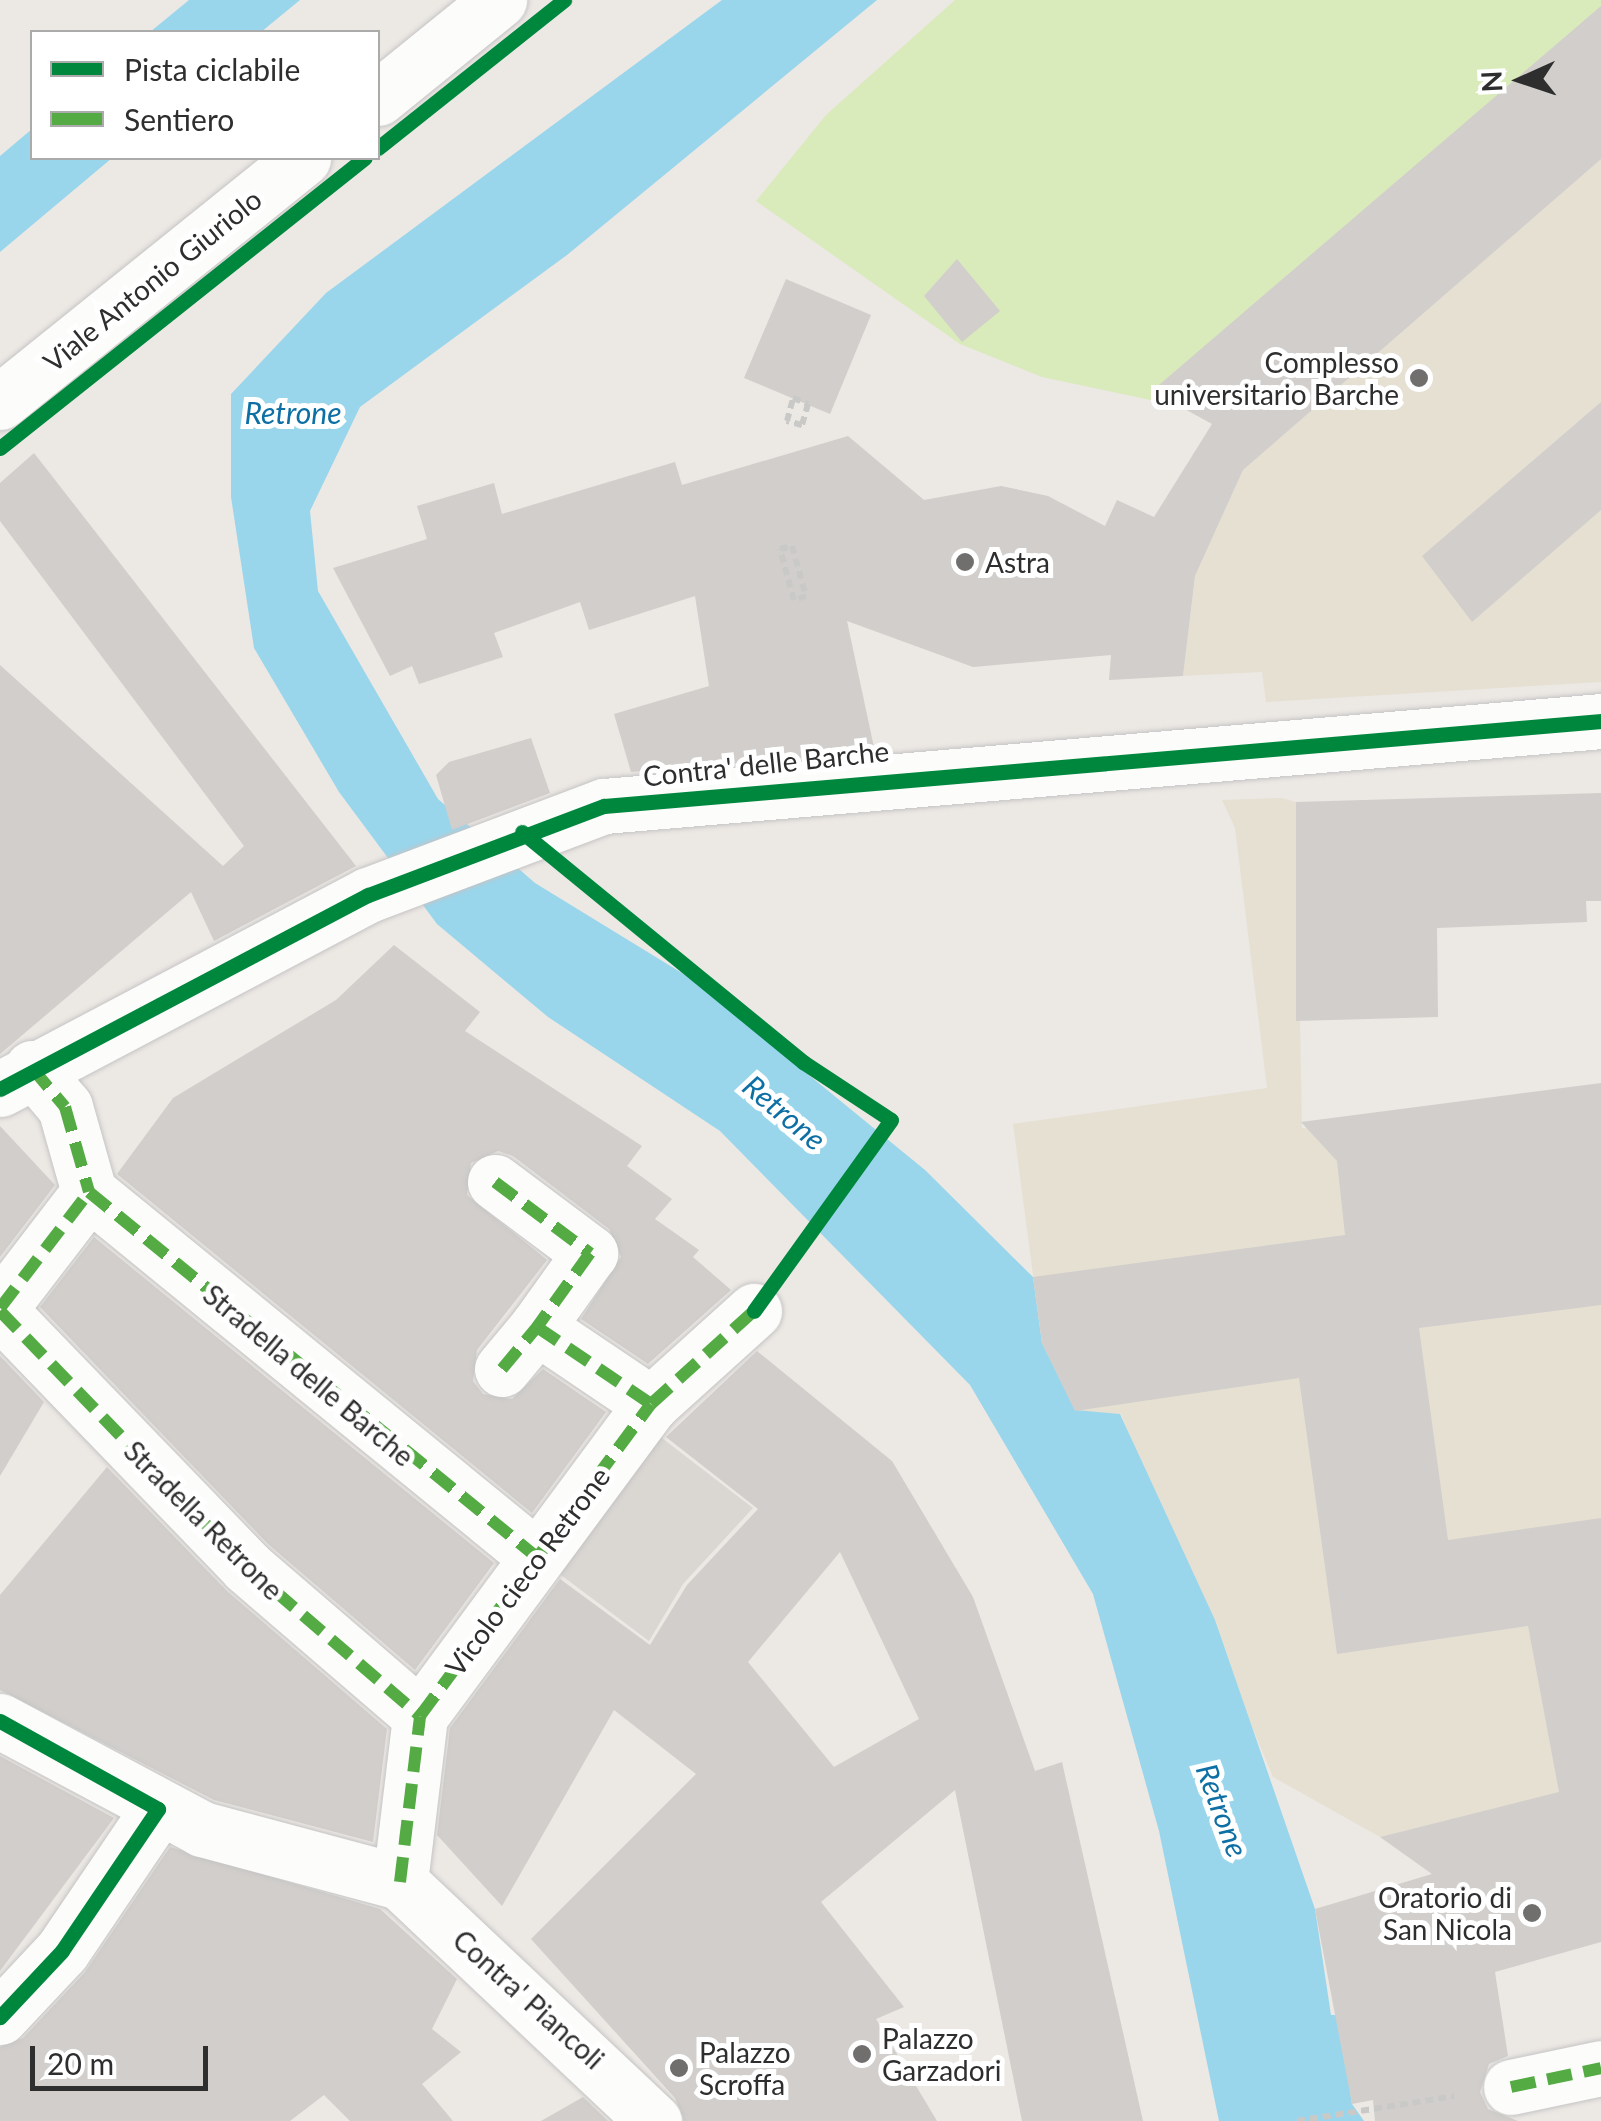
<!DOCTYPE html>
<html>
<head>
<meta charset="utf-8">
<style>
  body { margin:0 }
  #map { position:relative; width:1601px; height:2121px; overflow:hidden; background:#ece8e4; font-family:Lato,sans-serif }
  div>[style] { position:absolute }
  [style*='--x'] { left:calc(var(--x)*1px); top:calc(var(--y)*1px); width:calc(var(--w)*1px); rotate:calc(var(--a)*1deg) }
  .education>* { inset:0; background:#e6e0d3 }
  .pitch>* { inset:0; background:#d9eabb }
  .plaza>* { inset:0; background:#dad6d2 }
  .water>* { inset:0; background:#99d6ec }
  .building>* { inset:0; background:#d1cecb }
  .path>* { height:6px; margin-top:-3px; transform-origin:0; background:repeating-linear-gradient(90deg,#c9c9c8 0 8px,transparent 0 13px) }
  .roads { filter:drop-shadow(0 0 2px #c5c4c5) drop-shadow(0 0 2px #c5c4c5) }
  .street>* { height:55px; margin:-27.5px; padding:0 27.5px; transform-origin:27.5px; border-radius:27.5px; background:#fcfcfb }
  .secondary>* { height:55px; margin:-27.5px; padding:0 27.5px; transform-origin:27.5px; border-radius:27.5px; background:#fcfcfb }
  .quiet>* { height:12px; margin-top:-6px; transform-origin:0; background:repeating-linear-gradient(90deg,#54ab44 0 25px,transparent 0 37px) }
  .cycleway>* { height:15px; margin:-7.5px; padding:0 7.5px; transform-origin:7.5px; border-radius:7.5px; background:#00873e }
  .dots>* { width:28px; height:28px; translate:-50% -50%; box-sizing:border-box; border:5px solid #fff; border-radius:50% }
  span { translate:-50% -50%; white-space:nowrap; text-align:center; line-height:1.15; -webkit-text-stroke:10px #fff; paint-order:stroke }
  .street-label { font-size:28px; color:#2e2e2e }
  .poi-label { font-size:28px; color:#2e2e2e }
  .right { translate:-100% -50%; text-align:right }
  .left { translate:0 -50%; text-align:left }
  .water-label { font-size:30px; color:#0d6fa3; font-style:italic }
  .legend { position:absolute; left:30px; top:30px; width:350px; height:130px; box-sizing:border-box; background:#fff; border:2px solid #ababab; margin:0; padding:12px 18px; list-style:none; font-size:30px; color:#2e2e2e }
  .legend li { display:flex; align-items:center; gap:20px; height:50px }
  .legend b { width:50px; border:2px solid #ababab }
  .north { position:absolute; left:1471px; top:30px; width:100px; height:100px; -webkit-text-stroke:8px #fff; paint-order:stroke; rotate:267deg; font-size:28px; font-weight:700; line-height:40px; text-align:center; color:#2e2e2e }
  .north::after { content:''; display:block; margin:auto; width:35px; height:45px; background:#2e2e2e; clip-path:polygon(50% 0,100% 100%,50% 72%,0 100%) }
  .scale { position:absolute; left:30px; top:2046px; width:178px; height:45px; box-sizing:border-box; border:5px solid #2e2e2e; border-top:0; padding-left:12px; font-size:30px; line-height:35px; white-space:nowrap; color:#2e2e2e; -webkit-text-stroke:8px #fff; paint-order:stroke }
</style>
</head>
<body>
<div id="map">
  <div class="education">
    <i style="clip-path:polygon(1601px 50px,1601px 682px,1266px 702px,1262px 672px,1183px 676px,1195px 576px,1243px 470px)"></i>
    <i style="clip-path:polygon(1281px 798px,1296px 802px,1302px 1128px,1601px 1146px,1601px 1842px,1532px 1799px,1380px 1837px,1273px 1777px,1121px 1414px,1075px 1411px,1042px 1343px,1013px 1124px,1267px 1088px,1235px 828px,1222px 800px)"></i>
  </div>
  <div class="pitch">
    <i style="clip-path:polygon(955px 0,1601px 0,1601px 6px,1520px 109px,1179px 406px,1042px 377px,960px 344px,756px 201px,826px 115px)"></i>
  </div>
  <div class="plaza">
    <i style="clip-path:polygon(641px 1422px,753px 1508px,683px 1584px,649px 1641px,533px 1554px)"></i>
  </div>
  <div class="water">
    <i style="clip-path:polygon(189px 0,300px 0,261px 32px,150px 32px)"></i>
    <i style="clip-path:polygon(722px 0,877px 0,567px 255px,360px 407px,310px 511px,318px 591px,438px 799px,535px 883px,690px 978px,925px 1170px,1033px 1277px,1042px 1343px,1075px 1410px,1120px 1414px,1215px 1620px,1315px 1909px,1331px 2015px,1339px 2015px,1352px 2104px,1364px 2121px,1219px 2121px,1159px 1831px,1093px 1594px,970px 1385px,720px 1131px,548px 1017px,437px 924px,339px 792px,254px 648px,231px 497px,231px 394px,326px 293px)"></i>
    <i style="clip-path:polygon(32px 129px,32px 158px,112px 158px,0 252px,0 156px)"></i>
  </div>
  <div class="building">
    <i style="clip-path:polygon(1601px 6px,1601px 159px,1243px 470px,1195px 576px,1183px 676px,1109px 680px,1111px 655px,973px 667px,847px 621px,875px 752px,631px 772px,614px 714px,709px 686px,695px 596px,589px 630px,580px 602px,494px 633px,503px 657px,419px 684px,412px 666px,390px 676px,333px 568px,427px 539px,417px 506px,494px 483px,502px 514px,675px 462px,682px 485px,848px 436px,924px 500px,1001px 486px,1048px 496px,1105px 526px,1117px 500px,1154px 517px,1212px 424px,1152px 391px)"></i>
    <i style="clip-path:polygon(957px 259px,1000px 311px,962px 342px,924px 296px)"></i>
    <i style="clip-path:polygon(786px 279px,871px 315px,830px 414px,744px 378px)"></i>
    <i style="clip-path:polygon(1601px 402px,1601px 510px,1472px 622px,1422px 556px)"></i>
    <i style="clip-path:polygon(34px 453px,356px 866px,214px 941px,191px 892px,0 1054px,0 665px,223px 866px,244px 846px,0 521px,0 483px)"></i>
    <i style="clip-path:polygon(531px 738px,550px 793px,452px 830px,436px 775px,449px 762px)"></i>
    <i style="clip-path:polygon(1601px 793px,1601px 901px,1586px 901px,1587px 922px,1437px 928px,1438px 1017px,1296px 1021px,1296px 802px)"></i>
    <i style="clip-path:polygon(394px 945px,480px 1012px,465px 1031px,642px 1146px,627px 1166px,672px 1199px,655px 1219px,699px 1250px,693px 1257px,731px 1290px,648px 1364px,581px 1319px,621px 1257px,609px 1229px,513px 1156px,498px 1151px,471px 1163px,467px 1195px,547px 1260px,477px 1350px,473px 1381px,483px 1394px,512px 1399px,543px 1369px,606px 1412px,532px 1513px,117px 1174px,173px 1098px,336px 1000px)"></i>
    <i style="clip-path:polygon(1601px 1083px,1601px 1305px,1419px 1328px,1448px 1540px,1601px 1518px,1601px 1942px,1495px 1972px,1508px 2056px,1489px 2064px,1480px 2092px,1488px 2109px,1518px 2121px,1375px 2121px,1373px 2100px,1352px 2104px,1315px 1909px,1432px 1874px,1380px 1837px,1559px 1792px,1528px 1626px,1337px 1654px,1299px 1378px,1075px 1411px,1042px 1343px,1033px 1277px,1345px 1235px,1337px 1161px,1301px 1122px)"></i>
    <i style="clip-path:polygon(0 1126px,55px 1185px,0 1257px)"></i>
    <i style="clip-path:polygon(94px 1237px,494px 1563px,415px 1670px,268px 1544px,40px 1307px)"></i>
    <i style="clip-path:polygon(evenodd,757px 1351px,892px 1461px,973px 1597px,1035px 1771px,1062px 1762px,1143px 2121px,1022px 2121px,955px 1790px,821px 1902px,904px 2007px,876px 2019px,937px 2121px,684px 2121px,675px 2098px,531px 1939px,696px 1774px,614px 1710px,502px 1906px,437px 1835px,450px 1728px,560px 1579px,650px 1645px,687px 1585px,758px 1509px,666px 1437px,757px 1351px,840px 1552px,919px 1719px,834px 1767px,748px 1662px,840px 1552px)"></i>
    <i style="clip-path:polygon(0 1356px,44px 1402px,0 1476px)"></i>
    <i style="clip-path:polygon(107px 1467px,227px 1591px,387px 1729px,373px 1842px,214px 1800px,0 1690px,0 1595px)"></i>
    <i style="clip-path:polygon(0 1756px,114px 1818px,0 1971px)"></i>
    <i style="clip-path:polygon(170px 1847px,380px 1909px,457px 1979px,432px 2029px,461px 2052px,422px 2084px,453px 2121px,350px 2121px,324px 2095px,290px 2121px,0 2121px,0 2047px,23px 2038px,85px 1972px)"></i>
    <i style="clip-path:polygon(583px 2097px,608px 2121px,541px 2121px)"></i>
  </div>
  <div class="path">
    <i style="--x:793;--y:398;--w:16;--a:22"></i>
    <i style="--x:808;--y:404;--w:22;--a:106"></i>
    <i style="--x:802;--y:425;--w:16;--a:-165"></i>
    <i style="--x:787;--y:421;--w:24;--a:-75"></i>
    <i style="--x:792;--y:546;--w:52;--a:74.4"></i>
    <i style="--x:806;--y:596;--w:13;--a:162"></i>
    <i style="--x:794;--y:600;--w:53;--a:-105.4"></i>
    <i style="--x:780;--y:549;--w:12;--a:-14"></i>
    <i style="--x:1297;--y:2121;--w:159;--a:-9"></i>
  </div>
  <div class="roads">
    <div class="street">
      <i style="--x:32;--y:1068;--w:51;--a:49.8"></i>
      <i style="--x:65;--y:1107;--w:88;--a:74.2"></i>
      <i style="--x:0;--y:1089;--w:416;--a:-27.8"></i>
      <i style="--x:368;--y:895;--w:252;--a:-20.7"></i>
      <i style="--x:604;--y:806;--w:1001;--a:-4.87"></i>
      <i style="--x:495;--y:1182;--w:119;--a:36.8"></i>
      <i style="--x:590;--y:1253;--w:91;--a:125.6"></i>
      <i style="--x:537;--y:1327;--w:138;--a:34"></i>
      <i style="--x:89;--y:1192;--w:573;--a:39.19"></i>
      <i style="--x:0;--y:1308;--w:146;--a:-52.5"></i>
      <i style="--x:0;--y:1311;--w:356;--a:46"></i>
      <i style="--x:247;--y:1567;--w:228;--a:40.7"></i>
      <i style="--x:502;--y:1369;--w:55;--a:-50.2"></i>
      <i style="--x:0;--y:1721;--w:229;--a:28.1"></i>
      <i style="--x:202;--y:1829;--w:205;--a:15"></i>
      <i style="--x:400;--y:1882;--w:349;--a:43.3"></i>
      <i style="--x:400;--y:1882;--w:167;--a:-83.1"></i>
      <i style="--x:420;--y:1716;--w:388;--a:-53.5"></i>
      <i style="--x:651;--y:1404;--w:139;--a:-42.1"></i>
      <i style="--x:0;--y:2017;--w:91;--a:-46.8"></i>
      <i style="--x:62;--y:1951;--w:171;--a:-55.9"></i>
      <i style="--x:1511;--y:2087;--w:92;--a:-11.9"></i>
    </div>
    <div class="secondary">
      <i style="--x:378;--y:98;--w:156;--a:-39"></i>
      <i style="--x:0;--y:402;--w:389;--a:-38.8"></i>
    </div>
  </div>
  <div class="quiet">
    <i style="--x:32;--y:1068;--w:51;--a:49.8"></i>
    <i style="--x:65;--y:1107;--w:88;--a:74.2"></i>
    <i style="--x:495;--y:1182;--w:119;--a:36.8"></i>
    <i style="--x:590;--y:1253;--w:91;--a:125.6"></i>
    <i style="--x:537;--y:1327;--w:138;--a:34"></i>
    <i style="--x:89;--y:1192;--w:573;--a:39.19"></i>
    <i style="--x:0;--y:1308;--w:146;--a:-52.5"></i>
    <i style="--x:0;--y:1311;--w:356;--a:46"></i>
    <i style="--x:247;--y:1567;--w:228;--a:40.7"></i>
    <i style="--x:502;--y:1369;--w:55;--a:-50.2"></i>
    <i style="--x:400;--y:1882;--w:167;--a:-83.1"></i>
    <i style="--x:420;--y:1716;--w:388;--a:-53.5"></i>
    <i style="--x:651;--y:1404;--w:139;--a:-42.1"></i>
    <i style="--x:1511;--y:2087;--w:92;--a:-11.9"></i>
  </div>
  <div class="cycleway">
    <i style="--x:378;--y:148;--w:238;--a:-38.5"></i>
    <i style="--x:0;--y:448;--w:466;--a:-38.5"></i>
    <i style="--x:522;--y:832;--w:363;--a:39.3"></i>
    <i style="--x:803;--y:1062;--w:105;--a:33.4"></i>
    <i style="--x:891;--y:1120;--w:235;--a:125.7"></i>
    <i style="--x:0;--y:1089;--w:416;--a:-27.8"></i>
    <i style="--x:368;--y:895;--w:252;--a:-20.7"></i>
    <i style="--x:604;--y:806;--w:1001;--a:-4.87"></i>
    <i style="--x:0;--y:1721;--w:181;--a:29.1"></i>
    <i style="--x:158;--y:1809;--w:171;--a:124.1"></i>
    <i style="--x:62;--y:1951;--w:91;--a:133.2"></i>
  </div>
  <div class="dots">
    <i style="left:1419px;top:378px;background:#706f6e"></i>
    <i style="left:965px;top:562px;background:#706f6e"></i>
    <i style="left:1532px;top:1913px;background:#706f6e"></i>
    <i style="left:862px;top:2054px;background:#706f6e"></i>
    <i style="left:679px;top:2068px;background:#706f6e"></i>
  </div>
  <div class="street-label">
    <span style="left:152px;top:280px;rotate:-39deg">Viale Antonio Giuriolo</span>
    <span style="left:766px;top:763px;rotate:-6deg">Contra' delle Barche</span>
    <span style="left:309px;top:1375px;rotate:40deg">Stradella delle Barche</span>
    <span style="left:204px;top:1520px;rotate:45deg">Stradella Retrone</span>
    <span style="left:527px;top:1571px;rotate:-53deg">Vicolo cieco Retrone</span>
    <span style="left:529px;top:1999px;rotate:42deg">Contra' Piancoli</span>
  </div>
  <div class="poi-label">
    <span class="right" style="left:1399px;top:378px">Complesso<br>universitario Barche</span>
    <span class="left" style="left:985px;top:562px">Astra</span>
    <span class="right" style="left:1512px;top:1913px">Oratorio di<br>San Nicola</span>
    <span class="left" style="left:882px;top:2054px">Palazzo<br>Garzadori</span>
    <span class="left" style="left:699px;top:2068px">Palazzo<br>Scroffa</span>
  </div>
  <div class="water-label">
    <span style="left:293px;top:412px">Retrone</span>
    <span style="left:785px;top:1112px;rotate:40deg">Retrone</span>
    <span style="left:1223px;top:1810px;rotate:70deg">Retrone</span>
  </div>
  <ul class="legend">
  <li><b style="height:12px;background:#00873e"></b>Pista ciclabile</li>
  <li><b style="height:12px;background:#54ab44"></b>Sentiero</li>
  </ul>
  <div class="north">N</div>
  <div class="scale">20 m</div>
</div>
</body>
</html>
